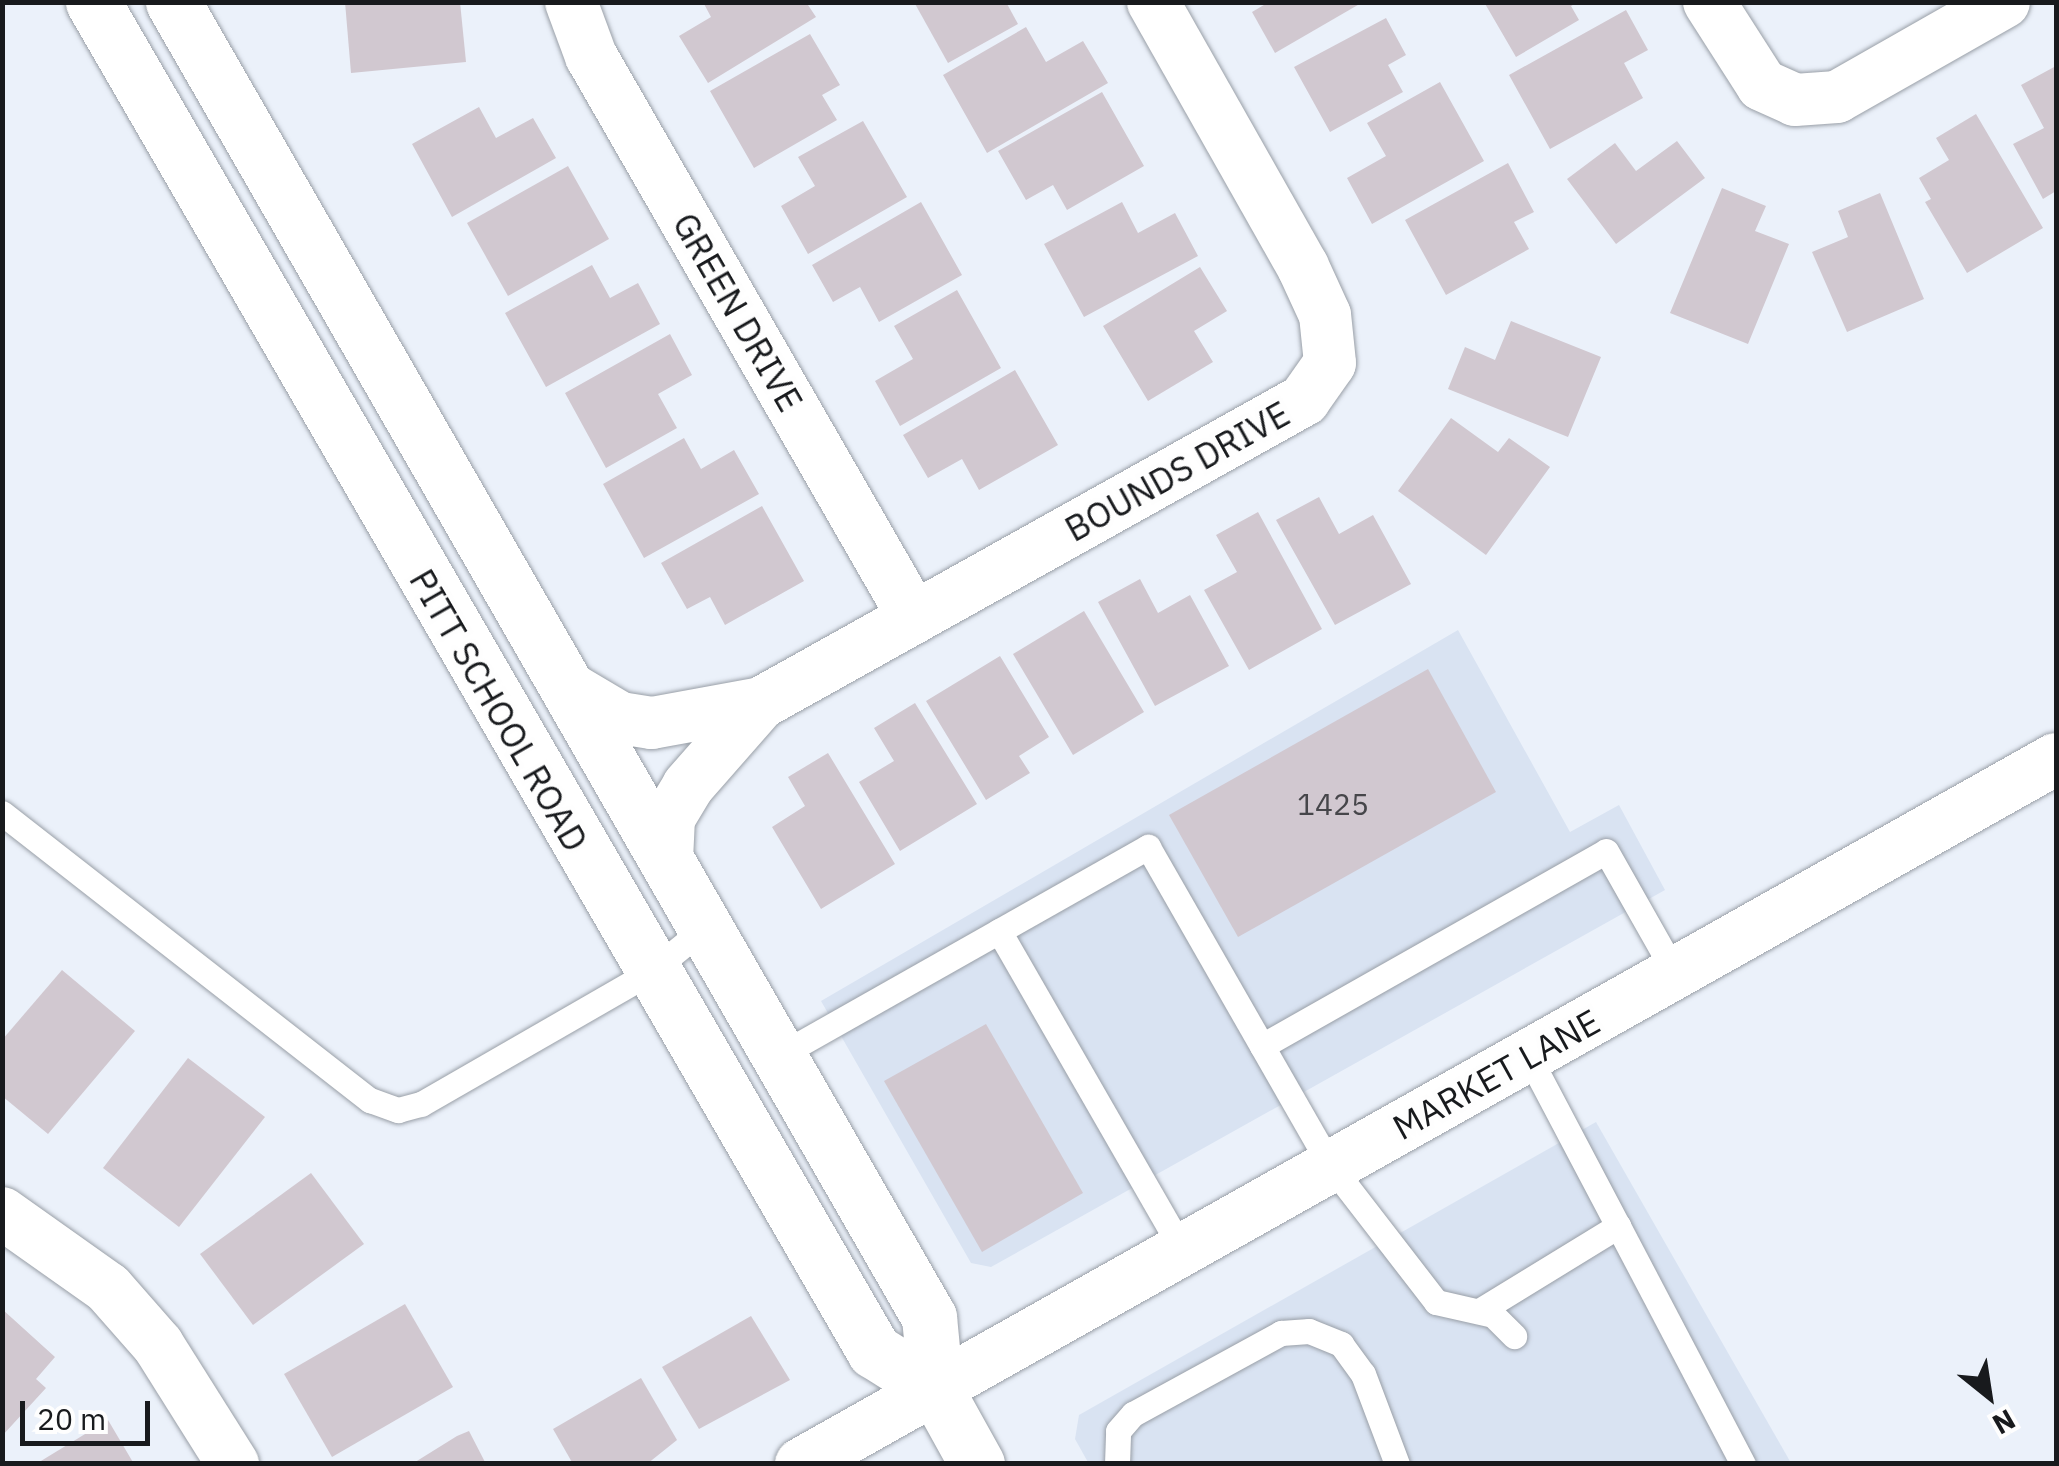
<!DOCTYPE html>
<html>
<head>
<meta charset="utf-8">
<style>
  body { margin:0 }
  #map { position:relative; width:2059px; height:1466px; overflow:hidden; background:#ebf1fa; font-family:"IBM Plex Sans",sans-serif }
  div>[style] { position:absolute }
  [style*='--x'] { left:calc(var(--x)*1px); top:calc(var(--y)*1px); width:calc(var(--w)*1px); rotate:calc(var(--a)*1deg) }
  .built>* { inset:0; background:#d9e3f2 }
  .building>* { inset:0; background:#d1c8d0 }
  .roads { filter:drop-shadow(0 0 2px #999fa7) drop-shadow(0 0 2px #999fa7) }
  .service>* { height:25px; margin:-12.5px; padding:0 12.5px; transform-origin:12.5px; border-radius:12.5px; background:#fff }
  .minor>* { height:52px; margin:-26px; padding:0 26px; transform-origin:26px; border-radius:26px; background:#fff }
  .secondary>* { height:55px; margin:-27.5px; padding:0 27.5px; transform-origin:27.5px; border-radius:27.5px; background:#fff }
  span { translate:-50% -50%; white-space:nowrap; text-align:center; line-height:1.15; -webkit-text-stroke:9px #fefefe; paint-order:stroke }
  .number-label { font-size:30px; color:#46464a }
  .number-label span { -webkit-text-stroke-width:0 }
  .street-label { font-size:35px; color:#181a1d }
  .frame { position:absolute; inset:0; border:5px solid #181a1d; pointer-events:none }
  .north { position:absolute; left:1939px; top:1346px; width:100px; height:100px; -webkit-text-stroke:8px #fefefe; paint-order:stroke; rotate:150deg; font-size:28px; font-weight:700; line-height:40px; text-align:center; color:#181a1d }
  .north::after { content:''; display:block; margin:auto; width:35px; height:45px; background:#181a1d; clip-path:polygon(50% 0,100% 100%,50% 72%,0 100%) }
  .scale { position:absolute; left:20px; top:1401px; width:130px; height:45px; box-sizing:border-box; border:5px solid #181a1d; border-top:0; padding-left:12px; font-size:30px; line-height:35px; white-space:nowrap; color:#181a1d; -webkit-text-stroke:8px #fefefe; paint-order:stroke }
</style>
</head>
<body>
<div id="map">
  <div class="built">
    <i style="clip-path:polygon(1458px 630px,1570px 832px,1619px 805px,1665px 890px,991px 1267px,971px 1263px,821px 1001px)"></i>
    <i style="clip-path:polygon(1596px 1122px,1791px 1463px,1089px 1464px,1075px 1439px,1079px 1415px)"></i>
  </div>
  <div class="building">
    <i style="clip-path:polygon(345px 2px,460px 2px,466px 62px,351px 73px)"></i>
    <i style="clip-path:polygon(703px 2px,806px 2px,816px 17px,708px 83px,679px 36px,711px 17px)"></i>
    <i style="clip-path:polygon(914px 2px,1006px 2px,1018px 24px,948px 63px)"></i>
    <i style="clip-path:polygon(1269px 2px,1363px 2px,1275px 53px,1252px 12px)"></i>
    <i style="clip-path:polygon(1484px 2px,1578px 2px,1571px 6px,1579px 20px,1516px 57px)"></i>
    <i style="clip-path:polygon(1626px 10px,1648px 50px,1624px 63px,1643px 98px,1550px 149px,1509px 75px)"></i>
    <i style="clip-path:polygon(1386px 18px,1406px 55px,1388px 65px,1403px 92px,1330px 132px,1294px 67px)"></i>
    <i style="clip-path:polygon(1026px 27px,1046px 62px,1083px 41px,1108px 83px,987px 153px,943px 75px)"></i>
    <i style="clip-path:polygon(810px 34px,840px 85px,822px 95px,837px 120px,754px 168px,710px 91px)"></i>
    <i style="clip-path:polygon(2056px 66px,2056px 191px,2043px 199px,2013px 144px,2044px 128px,2021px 85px)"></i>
    <i style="clip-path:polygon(1440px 82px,1484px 161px,1372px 224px,1347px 178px,1386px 156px,1367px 123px)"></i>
    <i style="clip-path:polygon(1102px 92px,1144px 166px,1067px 210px,1053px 185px,1026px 200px,998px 151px)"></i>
    <i style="clip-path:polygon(479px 107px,496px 138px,533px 118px,556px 158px,452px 217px,412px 144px)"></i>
    <i style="clip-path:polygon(1976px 114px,2043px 228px,1967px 273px,1925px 202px,1931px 199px,1919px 178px,1949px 160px,1936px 138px)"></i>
    <i style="clip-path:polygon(863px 121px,907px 197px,808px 254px,781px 206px,815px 186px,798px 157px)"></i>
    <i style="clip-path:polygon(1677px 141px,1705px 178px,1616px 244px,1567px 179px,1615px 143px,1636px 171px)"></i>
    <i style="clip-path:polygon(1508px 163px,1534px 212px,1514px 222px,1529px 249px,1446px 295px,1405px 220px)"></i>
    <i style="clip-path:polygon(568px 166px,609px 239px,508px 296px,467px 223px)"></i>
    <i style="clip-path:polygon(1722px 188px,1766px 206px,1755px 231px,1789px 244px,1748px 344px,1670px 313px)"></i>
    <i style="clip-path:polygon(1880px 193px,1924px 299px,1847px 332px,1812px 252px,1848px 237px,1838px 211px)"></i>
    <i style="clip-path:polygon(921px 202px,962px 275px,879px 322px,860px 287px,833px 302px,812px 265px)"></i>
    <i style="clip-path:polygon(1122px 202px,1138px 233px,1175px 213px,1198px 256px,1084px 317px,1044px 244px)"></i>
    <i style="clip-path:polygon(592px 265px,610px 298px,638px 283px,660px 324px,546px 387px,505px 313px)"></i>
    <i style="clip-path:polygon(1200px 267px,1227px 311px,1194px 331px,1213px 362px,1148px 401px,1103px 326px)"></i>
    <i style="clip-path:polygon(957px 290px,1001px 368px,900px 426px,875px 381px,913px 359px,894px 326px)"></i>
    <i style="clip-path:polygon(1511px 321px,1601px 357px,1568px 437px,1448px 389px,1465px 347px,1495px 360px)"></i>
    <i style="clip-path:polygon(670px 334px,692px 375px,658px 394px,677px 428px,606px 468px,565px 393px)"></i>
    <i style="clip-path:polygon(1015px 370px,1058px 445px,979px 490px,962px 459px,928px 478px,903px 435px)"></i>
    <i style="clip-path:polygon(1451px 418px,1498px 452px,1509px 438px,1550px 467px,1486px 555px,1398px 491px)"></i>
    <i style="clip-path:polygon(684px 438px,701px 469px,734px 450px,759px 494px,644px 558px,603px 484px)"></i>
    <i style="clip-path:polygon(1319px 497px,1339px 534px,1373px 515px,1411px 584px,1335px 625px,1276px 520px)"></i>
    <i style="clip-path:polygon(762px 506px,804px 581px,725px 625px,710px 597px,687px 609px,661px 563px)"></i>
    <i style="clip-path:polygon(1258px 512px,1322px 629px,1249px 670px,1204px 590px,1237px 572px,1216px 535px)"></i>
    <i style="clip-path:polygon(1140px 579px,1158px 613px,1190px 595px,1229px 666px,1155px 706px,1098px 602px)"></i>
    <i style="clip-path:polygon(1084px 611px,1144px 712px,1073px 755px,1013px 654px)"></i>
    <i style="clip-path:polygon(1000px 656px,1049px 737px,1019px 756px,1030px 773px,986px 800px,926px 701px)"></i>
    <i style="clip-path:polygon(1428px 669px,1496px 792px,1238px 937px,1169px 815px)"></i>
    <i style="clip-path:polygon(915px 703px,977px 804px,900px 851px,859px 782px,894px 761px,874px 728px)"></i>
    <i style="clip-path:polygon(828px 753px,895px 864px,821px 909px,772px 827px,805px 806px,788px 777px)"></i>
    <i style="clip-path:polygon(62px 970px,135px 1031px,48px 1134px,2px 1096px,2px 1040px)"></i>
    <i style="clip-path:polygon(986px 1024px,1083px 1193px,982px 1252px,884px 1081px)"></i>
    <i style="clip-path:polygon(188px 1058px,265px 1117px,179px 1227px,103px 1168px)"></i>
    <i style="clip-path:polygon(311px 1173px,364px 1244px,253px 1325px,200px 1254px)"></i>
    <i style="clip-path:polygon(405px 1304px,453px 1387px,332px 1457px,284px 1374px)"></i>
    <i style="clip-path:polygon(2px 1309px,55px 1357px,36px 1379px,46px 1388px,2px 1436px)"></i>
    <i style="clip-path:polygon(751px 1316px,790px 1380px,699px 1429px,662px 1367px)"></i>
    <i style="clip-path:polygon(641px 1378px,677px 1440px,647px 1464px,573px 1464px,553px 1429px)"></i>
    <i style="clip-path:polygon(108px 1420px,134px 1464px,36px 1464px)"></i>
    <i style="clip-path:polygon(469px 1431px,486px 1464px,412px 1464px,457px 1436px)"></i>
  </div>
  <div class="roads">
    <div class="service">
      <i style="--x:2;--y:813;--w:467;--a:38"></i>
      <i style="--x:370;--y:1100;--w:30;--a:20"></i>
      <i style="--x:398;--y:1110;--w:24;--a:-15"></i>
      <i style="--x:421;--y:1104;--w:263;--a:-29.9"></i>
      <i style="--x:649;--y:973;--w:68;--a:-39.1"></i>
      <i style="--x:999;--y:931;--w:367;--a:60.1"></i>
      <i style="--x:1262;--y:1046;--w:395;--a:-29.5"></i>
      <i style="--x:1606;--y:851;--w:140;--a:60.5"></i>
      <i style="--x:780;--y:1055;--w:423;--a:-29.5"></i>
      <i style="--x:1148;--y:847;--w:368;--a:60.2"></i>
      <i style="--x:1331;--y:1166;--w:172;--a:52.3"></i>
      <i style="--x:1436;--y:1302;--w:58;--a:12.8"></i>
      <i style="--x:1493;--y:1315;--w:30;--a:45"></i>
      <i style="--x:1618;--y:1226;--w:269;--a:62.3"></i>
      <i style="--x:1481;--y:1310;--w:161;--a:-31.5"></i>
      <i style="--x:1618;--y:1226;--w:193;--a:-117.8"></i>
      <i style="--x:1117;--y:1464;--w:33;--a:-88"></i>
      <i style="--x:1118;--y:1431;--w:23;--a:-49"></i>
      <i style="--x:1133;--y:1414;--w:169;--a:-28.7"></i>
      <i style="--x:1281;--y:1333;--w:28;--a:-4"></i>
      <i style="--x:1309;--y:1331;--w:35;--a:22"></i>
      <i style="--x:1341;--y:1344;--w:37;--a:54"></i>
      <i style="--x:1363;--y:1374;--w:96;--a:69.3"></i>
    </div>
    <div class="minor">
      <i style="--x:571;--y:2;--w:58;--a:69.7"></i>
      <i style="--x:591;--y:56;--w:648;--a:60.11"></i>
      <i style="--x:1709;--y:2;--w:98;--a:57.4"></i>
      <i style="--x:1762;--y:85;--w:36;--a:24"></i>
      <i style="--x:1795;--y:100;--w:42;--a:-4.1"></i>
      <i style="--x:1837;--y:97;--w:192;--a:-29.6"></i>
      <i style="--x:573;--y:690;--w:55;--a:30.8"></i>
      <i style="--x:620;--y:718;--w:32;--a:9"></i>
      <i style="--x:652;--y:723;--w:111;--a:-10.4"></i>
      <i style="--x:667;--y:860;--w:42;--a:-87.3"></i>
      <i style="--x:669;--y:818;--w:37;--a:-59"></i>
      <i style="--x:688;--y:786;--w:111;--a:-48.7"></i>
      <i style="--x:761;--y:703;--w:622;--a:-29.16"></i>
      <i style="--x:1304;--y:400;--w:45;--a:-54.9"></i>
      <i style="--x:1330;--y:363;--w:48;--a:-95.9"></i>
      <i style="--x:1325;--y:315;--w:53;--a:-114.6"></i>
      <i style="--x:1303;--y:267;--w:305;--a:-119.5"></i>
      <i style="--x:2;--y:1213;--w:130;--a:35.3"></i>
      <i style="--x:108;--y:1288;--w:76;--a:48.7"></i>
      <i style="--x:158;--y:1345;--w:141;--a:57.8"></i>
      <i style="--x:801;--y:1464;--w:1439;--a:-29.33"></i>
    </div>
    <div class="secondary">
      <i style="--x:93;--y:2;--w:1559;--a:59.93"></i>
      <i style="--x:874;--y:1351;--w:73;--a:32.2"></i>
      <i style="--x:173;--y:2;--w:1517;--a:60.11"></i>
      <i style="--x:929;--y:1317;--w:73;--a:84.5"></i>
      <i style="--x:936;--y:1390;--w:85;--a:61"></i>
    </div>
  </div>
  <div class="number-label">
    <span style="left:1333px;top:804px">1425</span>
  </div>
  <div class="street-label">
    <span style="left:738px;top:312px;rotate:60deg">GREEN DRIVE</span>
    <span style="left:1177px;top:471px;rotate:-29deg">BOUNDS DRIVE</span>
    <span style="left:499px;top:710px;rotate:60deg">PITT SCHOOL ROAD</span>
    <span style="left:1496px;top:1074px;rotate:-29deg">MARKET LANE</span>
  </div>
  <div class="frame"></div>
  <div class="north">N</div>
  <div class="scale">20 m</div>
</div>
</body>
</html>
